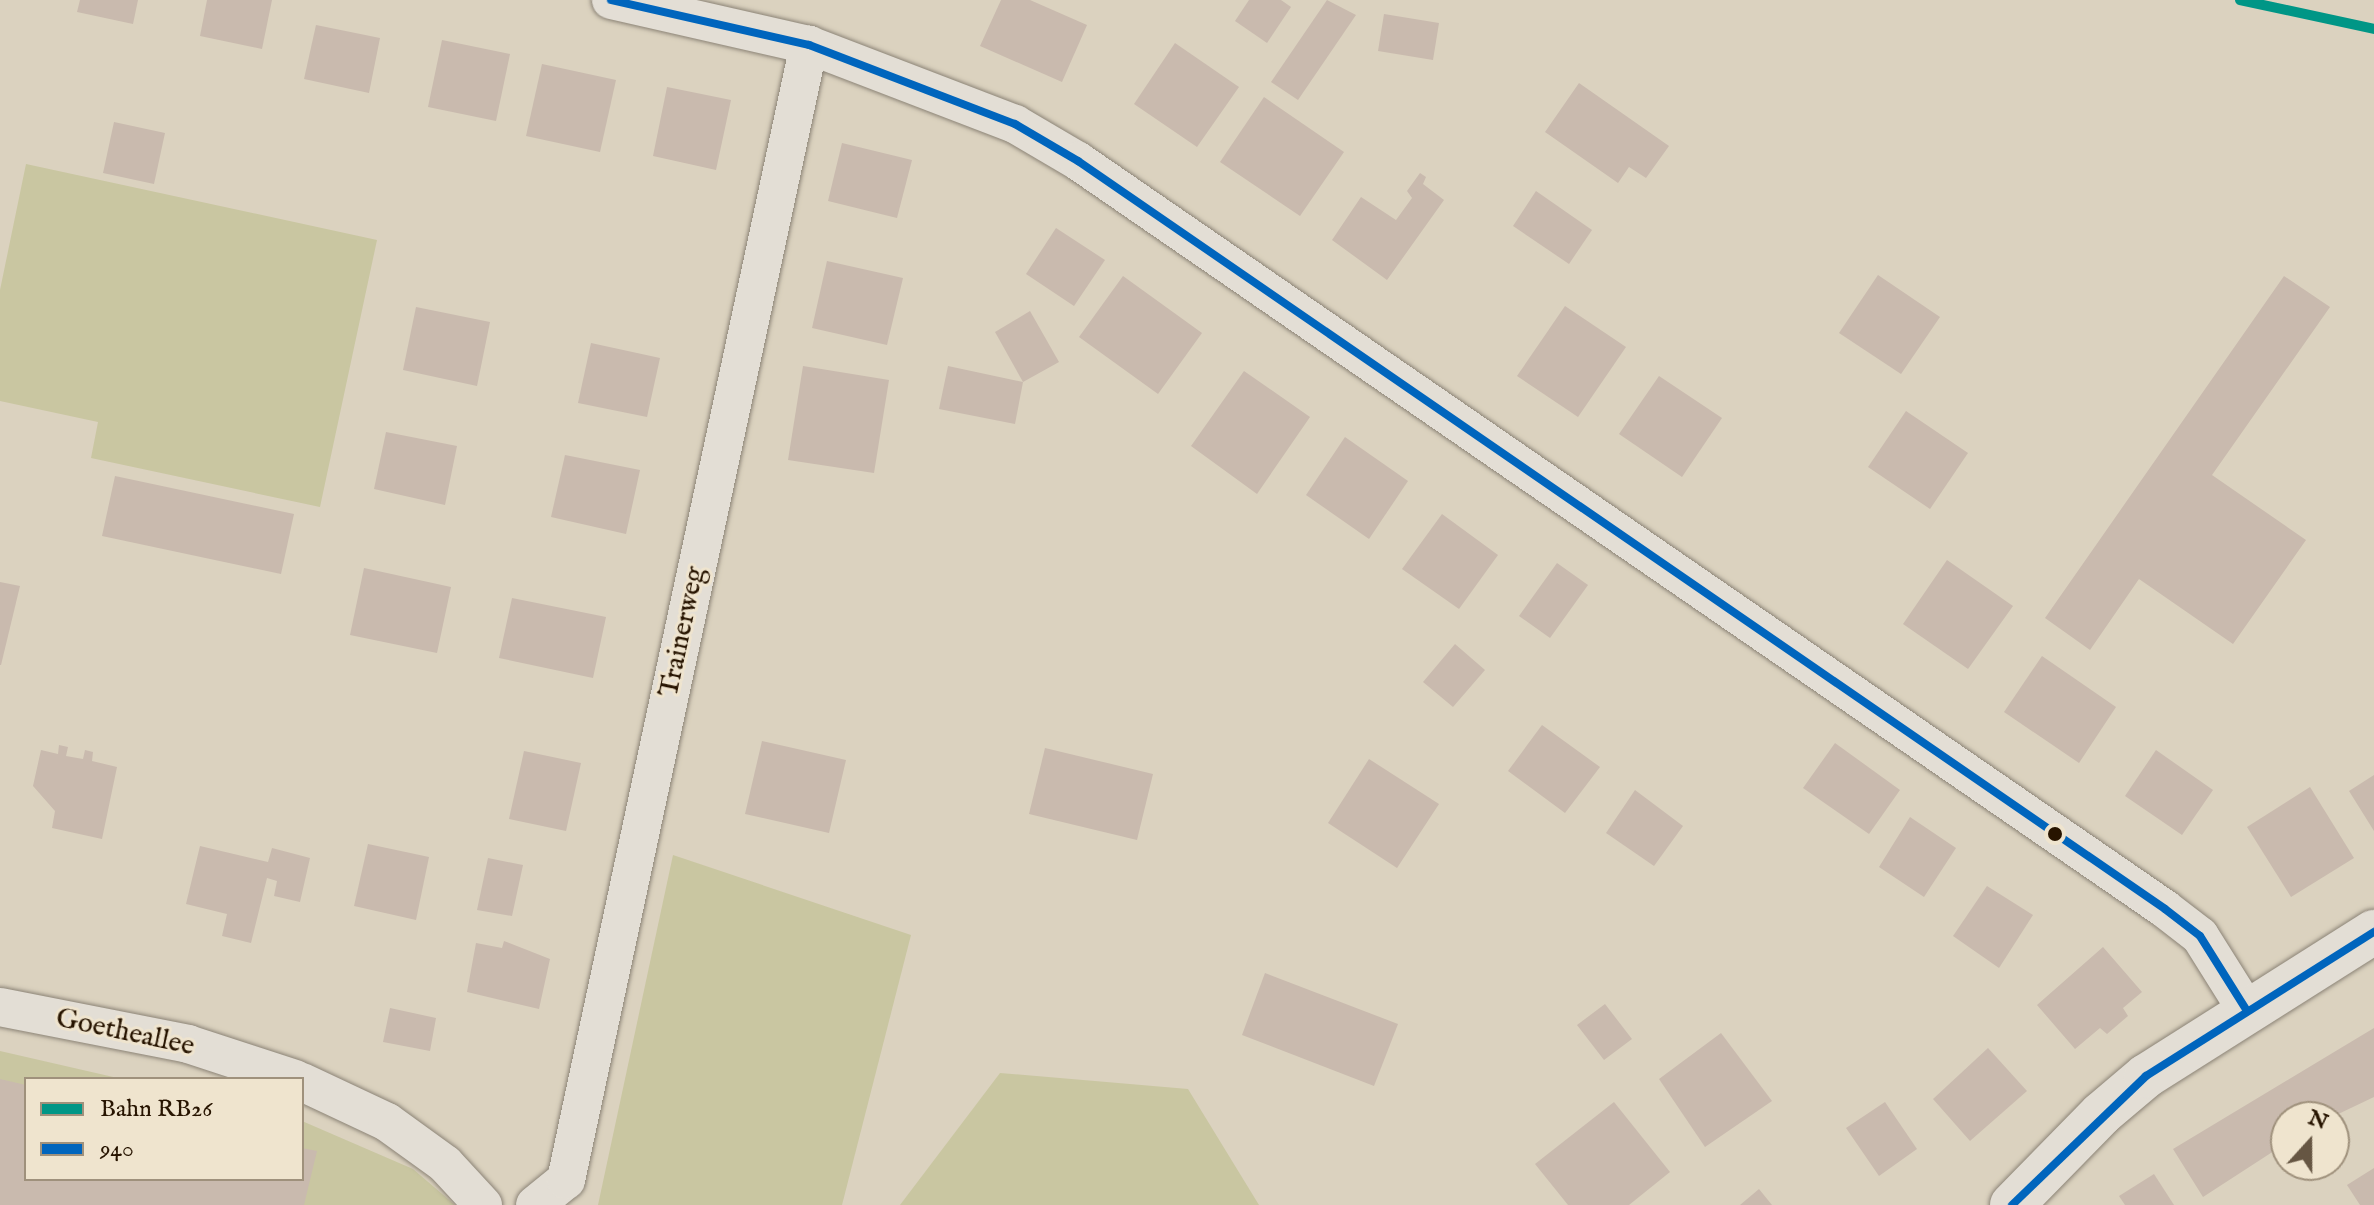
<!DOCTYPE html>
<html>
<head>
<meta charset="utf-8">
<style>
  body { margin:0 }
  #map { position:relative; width:2374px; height:1205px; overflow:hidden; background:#dbd2bf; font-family:"IM FELL English",serif }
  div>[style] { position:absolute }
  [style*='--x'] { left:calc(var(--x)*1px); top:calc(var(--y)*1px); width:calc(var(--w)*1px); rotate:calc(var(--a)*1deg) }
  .green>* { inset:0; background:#c9c6a1 }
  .building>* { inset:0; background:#c9baae }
  .roads { filter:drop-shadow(0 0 2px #8b8376) drop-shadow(0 0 2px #8b8376) }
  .minor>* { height:38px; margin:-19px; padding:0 19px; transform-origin:19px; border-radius:19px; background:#e3ded5 }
  .tertiary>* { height:44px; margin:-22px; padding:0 22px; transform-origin:22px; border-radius:22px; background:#e3ded5 }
  .bus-1>* { height:8px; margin:-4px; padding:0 4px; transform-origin:4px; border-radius:4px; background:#0065bd }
  .rail-1>* { height:10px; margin:-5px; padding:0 5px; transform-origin:5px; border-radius:5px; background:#009686 }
  .dots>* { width:22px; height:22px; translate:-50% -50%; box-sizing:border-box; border:4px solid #efe4ce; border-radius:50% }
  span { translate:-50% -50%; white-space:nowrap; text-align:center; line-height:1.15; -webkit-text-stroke:6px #efe4ce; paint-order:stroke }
  .street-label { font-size:28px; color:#271400 }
  .legend { position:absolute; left:24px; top:1077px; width:280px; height:104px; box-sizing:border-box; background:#efe4ce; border:2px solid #9f917c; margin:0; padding:10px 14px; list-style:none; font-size:24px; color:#271400 }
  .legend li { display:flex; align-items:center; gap:16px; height:40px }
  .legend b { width:40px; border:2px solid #9f917c }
  .north { position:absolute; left:2270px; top:1101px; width:80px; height:80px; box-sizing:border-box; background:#efe4ce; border:2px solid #9f917c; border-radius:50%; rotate:21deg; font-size:22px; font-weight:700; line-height:32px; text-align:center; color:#271400 }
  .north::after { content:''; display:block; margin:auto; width:28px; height:36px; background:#665643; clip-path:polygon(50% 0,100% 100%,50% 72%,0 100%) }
</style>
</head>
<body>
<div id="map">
  <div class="green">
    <i style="clip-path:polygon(26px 164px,377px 240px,320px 507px,91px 458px,98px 422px,0 401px,0 290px)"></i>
    <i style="clip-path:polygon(673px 855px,911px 935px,842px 1205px,598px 1205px)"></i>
    <i style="clip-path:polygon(0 1051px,122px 1079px,26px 1079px,26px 1179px,302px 1179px,302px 1121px,413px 1169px,455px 1205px,0 1205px)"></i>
    <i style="clip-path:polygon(1000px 1073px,1188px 1089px,1259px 1205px,900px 1205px)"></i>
  </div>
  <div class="building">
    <i style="clip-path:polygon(80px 0,138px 0,133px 24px,77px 12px)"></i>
    <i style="clip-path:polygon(207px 0,272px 0,262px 49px,200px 36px)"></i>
    <i style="clip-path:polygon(1001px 0,1030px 0,1087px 25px,1062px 82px,980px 46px)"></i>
    <i style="clip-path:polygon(1249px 0,1281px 0,1291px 7px,1267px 43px,1235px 21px)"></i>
    <i style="clip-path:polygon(1327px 0,1356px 15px,1298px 100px,1271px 82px)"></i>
    <i style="clip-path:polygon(1384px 14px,1439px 23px,1433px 60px,1378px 51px)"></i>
    <i style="clip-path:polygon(316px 25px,380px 38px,369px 93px,304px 79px)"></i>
    <i style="clip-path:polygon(442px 40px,510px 54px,496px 121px,428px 107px)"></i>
    <i style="clip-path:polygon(1175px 43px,1239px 87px,1197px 147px,1134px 104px)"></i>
    <i style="clip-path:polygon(542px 64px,616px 80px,600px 152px,526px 136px)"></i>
    <i style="clip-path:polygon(1579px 83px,1669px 146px,1646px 178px,1629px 167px,1618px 183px,1545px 132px)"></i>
    <i style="clip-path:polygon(667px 87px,731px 100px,716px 170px,653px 156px)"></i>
    <i style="clip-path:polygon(1264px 97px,1344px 152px,1300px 216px,1220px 162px)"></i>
    <i style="clip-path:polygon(114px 122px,165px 133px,154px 184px,103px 173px)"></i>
    <i style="clip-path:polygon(842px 143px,912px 160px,897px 218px,828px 201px)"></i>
    <i style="clip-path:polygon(1420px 173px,1426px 177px,1423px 184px,1444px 200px,1387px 280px,1332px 240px,1361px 197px,1396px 220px,1412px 198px,1407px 191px)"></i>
    <i style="clip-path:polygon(1536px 191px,1592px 230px,1569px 264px,1513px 226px)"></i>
    <i style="clip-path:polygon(1056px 228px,1105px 260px,1074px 306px,1026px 274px)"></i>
    <i style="clip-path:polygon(827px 261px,903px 278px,887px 345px,812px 328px)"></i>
    <i style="clip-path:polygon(1878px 275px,1940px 317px,1901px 374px,1839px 333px)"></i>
    <i style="clip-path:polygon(1123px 276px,1202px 333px,1158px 394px,1079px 337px)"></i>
    <i style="clip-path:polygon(2284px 276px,2330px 307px,2212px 475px,2306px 540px,2233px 644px,2139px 579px,2090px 650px,2045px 618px)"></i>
    <i style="clip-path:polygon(1565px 306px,1626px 347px,1578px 417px,1517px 376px)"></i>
    <i style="clip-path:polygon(416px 307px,490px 322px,477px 386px,403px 370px)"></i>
    <i style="clip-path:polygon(1030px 311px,1059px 362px,1023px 382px,995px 332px)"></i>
    <i style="clip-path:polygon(591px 343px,660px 358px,647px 417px,578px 403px)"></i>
    <i style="clip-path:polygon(803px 366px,889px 380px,874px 473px,788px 460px)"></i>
    <i style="clip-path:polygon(948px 366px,1023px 382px,1015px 424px,939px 409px)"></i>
    <i style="clip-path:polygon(1244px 371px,1310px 417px,1257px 494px,1191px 446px)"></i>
    <i style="clip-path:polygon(1659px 376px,1722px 418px,1682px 477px,1619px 434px)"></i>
    <i style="clip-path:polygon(1906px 411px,1968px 453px,1930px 509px,1868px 467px)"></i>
    <i style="clip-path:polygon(386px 432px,457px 446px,445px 505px,374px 489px)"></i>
    <i style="clip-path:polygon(1345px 437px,1408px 481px,1369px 539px,1306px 495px)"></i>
    <i style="clip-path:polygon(565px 455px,640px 470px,626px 534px,551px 517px)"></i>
    <i style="clip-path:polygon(115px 476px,294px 514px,281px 574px,102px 536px)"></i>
    <i style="clip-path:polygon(1442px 514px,1498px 555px,1459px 609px,1402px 569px)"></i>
    <i style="clip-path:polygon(1947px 560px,2013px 606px,1968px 669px,1903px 624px)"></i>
    <i style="clip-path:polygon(1557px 563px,1588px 585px,1550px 638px,1519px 616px)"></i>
    <i style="clip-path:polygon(364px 568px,451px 587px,437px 653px,350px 635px)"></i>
    <i style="clip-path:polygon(0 582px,20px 586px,1px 665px,0 665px)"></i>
    <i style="clip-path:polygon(512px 598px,606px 617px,593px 678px,499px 658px)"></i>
    <i style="clip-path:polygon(1455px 644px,1485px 670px,1453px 707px,1423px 682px)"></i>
    <i style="clip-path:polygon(2042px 656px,2116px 707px,2079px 763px,2004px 712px)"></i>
    <i style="clip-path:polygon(1542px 725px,1600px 767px,1565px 813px,1508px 771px)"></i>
    <i style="clip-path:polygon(762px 741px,846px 760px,829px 833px,745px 814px)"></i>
    <i style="clip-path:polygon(1835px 743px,1900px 790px,1869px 834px,1803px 788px)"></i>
    <i style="clip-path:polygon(59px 745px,68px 747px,66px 756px,83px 759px,85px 750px,93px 752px,92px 761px,117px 767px,102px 839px,52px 828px,55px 811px,33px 786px,41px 750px,58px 754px)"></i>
    <i style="clip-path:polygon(1045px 748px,1153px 774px,1137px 840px,1029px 814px)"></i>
    <i style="clip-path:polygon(2156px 750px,2213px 790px,2182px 835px,2125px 796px)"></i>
    <i style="clip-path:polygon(524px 751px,581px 763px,566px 831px,509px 819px)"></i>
    <i style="clip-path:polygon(1369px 759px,1439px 804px,1397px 868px,1328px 823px)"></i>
    <i style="clip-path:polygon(2374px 775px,2374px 831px,2349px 791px)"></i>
    <i style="clip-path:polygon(2310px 787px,2354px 858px,2291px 897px,2247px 827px)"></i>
    <i style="clip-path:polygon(1635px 790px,1683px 826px,1654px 866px,1606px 833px)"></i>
    <i style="clip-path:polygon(1910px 817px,1956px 848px,1924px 897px,1879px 867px)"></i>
    <i style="clip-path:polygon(368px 844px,429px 857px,416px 920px,354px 906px)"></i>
    <i style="clip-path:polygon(200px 846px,268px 862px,272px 848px,310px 858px,300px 902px,274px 896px,277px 881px,267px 878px,251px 943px,222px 936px,227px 914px,186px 904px)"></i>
    <i style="clip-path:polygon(488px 858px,523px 865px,512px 916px,477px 910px)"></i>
    <i style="clip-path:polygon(1987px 886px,2033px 915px,1999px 968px,1953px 936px)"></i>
    <i style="clip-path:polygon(504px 941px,550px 959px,539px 1009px,467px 992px,476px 943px,502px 948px)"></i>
    <i style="clip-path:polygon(2103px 947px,2142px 992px,2123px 1008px,2128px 1016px,2107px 1034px,2100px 1028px,2075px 1049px,2037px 1005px)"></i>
    <i style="clip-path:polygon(1265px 973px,1398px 1024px,1374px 1086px,1242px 1035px)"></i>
    <i style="clip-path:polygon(1605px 1004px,1632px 1039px,1604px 1060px,1577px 1025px)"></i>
    <i style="clip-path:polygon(390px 1008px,436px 1018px,430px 1051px,383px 1042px)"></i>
    <i style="clip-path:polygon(2374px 1028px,2374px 1097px,2332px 1117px,2286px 1117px,2286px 1157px,2277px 1149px,2203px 1197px,2173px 1149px)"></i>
    <i style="clip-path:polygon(1721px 1033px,1772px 1101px,1705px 1147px,1659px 1079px)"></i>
    <i style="clip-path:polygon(1988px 1048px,2027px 1091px,1970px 1141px,1933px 1099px)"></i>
    <i style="clip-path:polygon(0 1079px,26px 1085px,26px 1179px,302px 1179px,302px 1148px,317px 1151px,304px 1205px,0 1205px)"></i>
    <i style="clip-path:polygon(1614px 1102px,1670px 1172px,1629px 1205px,1568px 1205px,1535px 1164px)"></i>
    <i style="clip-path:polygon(1885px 1102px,1917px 1149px,1879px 1176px,1846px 1128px)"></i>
    <i style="clip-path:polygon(2374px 1168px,2374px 1205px,2360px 1205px,2347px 1185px)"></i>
    <i style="clip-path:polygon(2154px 1174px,2174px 1205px,2125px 1205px,2119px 1196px)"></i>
    <i style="clip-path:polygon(1759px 1189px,1772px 1205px,1740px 1205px)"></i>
  </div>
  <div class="roads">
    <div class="minor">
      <i style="--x:611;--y:0;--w:203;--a:12.8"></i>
      <i style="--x:809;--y:45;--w:221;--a:21"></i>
      <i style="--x:1015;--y:124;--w:73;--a:30.4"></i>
      <i style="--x:1078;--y:161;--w:1319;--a:34.53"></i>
      <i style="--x:2165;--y:909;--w:44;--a:37.6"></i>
      <i style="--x:2200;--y:936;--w:89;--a:57.9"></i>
      <i style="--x:0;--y:1007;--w:192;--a:11.1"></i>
      <i style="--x:188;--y:1044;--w:113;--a:18.1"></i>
      <i style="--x:302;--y:1082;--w:94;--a:25.2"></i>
      <i style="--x:387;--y:1122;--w:72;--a:35.9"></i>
      <i style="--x:445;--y:1164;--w:56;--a:47.2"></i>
      <i style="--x:535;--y:1205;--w:40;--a:-39"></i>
      <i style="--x:566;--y:1180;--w:1161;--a:-77.92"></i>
    </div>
    <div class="tertiary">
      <i style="--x:2012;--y:1205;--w:127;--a:-45.6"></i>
      <i style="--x:2101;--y:1114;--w:59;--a:-40.2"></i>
      <i style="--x:2146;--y:1076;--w:270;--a:-32.3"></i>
    </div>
  </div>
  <div class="bus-1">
    <i style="--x:611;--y:0;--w:203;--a:12.8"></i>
    <i style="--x:809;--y:45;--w:221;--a:21"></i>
    <i style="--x:1015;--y:124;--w:73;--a:30.4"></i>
    <i style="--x:1078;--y:161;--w:1319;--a:34.53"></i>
    <i style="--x:2165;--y:909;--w:44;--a:37.6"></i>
    <i style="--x:2200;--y:936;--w:89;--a:57.9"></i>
    <i style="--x:2012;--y:1205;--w:186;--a:-43.9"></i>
    <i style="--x:2146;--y:1076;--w:270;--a:-32.3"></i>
  </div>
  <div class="rail-1">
    <i style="--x:2240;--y:0;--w:137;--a:12.2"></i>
  </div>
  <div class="dots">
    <i style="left:2055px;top:834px;background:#271400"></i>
  </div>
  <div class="street-label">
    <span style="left:683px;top:632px;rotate:-78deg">Trainerweg</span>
    <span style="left:125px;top:1033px;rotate:12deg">Goetheallee</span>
  </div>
  <ul class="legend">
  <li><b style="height:10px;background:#009686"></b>Bahn RB26</li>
  <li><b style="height:10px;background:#0065bd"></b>940</li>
  </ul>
  <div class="north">N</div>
</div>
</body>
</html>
